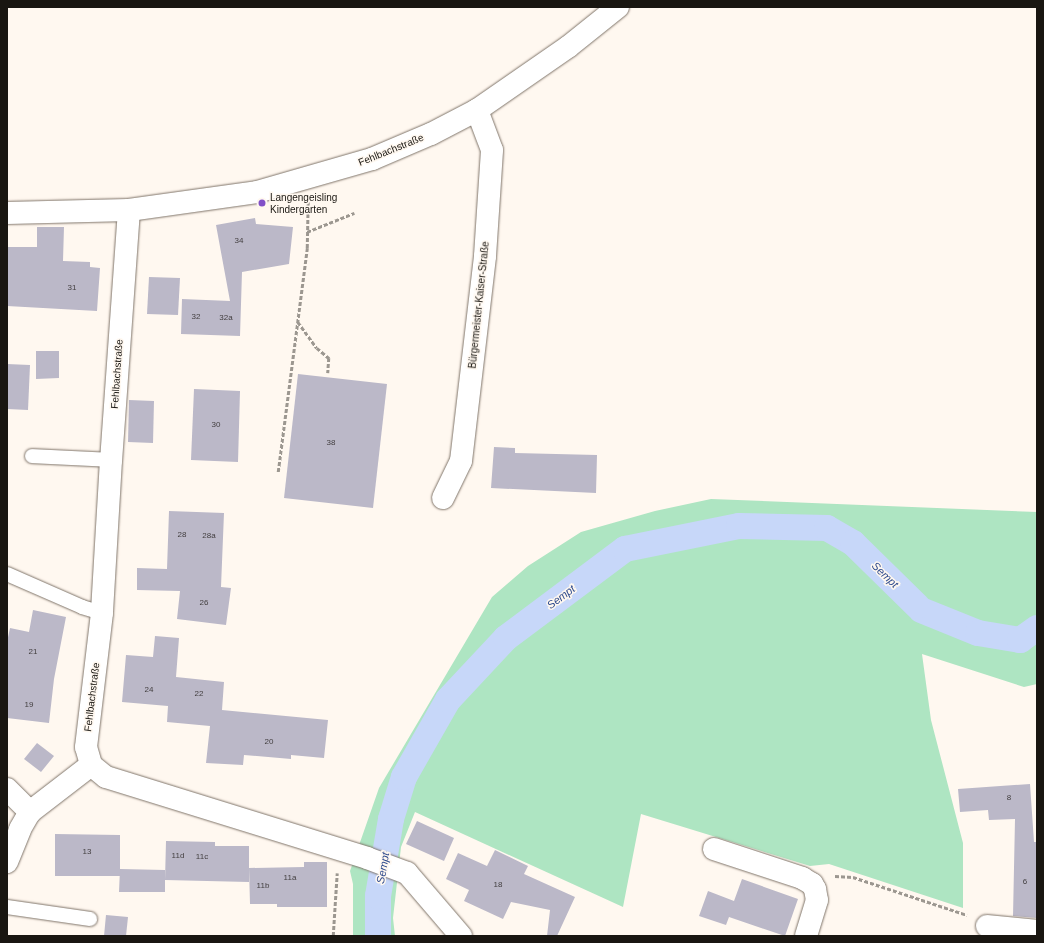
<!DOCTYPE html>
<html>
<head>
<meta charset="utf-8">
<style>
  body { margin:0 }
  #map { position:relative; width:1044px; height:943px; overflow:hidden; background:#fff8f0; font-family:Helvetica,sans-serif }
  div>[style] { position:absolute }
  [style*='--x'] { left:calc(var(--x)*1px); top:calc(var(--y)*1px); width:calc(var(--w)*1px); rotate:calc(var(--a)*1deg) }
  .green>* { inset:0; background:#aee5c2 }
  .canal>* { height:26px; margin:-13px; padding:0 13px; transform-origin:13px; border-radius:13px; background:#c7d7f9 }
  .building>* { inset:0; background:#bbb8c8 }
  .path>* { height:2.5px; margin-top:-1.25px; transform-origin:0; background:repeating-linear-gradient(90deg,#9c9790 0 4px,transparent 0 6px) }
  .roads { filter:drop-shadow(0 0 1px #80756a) drop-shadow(0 0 1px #80756a) }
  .service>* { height:14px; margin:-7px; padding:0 7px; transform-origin:7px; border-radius:7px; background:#fff }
  .minor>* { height:22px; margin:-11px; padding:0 11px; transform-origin:11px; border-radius:11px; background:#fff }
  .dots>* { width:11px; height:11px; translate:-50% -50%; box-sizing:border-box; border:2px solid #fff8f0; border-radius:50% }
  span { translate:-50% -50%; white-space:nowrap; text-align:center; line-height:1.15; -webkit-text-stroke:3px #fff8f0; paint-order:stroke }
  .number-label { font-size:8px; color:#423e3f }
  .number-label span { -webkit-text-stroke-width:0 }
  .street-label { font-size:10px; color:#191611 }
  .poi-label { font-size:10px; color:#191611 }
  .left { translate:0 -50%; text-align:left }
  .water-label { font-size:11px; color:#304c8e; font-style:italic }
  .frame { position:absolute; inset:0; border:8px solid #191611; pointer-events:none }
</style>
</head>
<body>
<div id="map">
  <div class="green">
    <i style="clip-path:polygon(711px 499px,1037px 512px,1037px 684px,1024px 687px,922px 654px,931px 720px,963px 843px,963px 908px,829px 864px,810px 866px,641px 814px,623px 907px,415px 812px,401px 847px,393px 918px,395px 936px,353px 936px,353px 884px,350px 871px,379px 788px,492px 597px,528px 566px,581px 532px,655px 511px)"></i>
  </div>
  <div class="canal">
    <i style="--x:921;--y:610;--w:61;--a:22"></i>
    <i style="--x:978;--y:633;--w:43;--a:9.5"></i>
    <i style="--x:1020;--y:640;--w:21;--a:-35"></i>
    <i style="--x:378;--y:936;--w:40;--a:-90"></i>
    <i style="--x:378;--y:896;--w:78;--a:-80.4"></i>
    <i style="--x:391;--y:819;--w:44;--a:-72.8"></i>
    <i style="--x:404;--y:777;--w:89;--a:-60.3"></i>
    <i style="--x:448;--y:700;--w:85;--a:-46.9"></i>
    <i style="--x:506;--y:638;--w:149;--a:-36.8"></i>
    <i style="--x:625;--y:549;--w:116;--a:-11.4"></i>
    <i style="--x:739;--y:526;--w:88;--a:1.3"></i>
    <i style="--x:827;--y:528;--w:30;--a:30"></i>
    <i style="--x:853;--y:543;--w:90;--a:44.5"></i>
  </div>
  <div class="building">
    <i style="clip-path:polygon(255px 218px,256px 224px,293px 227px,289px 264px,242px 272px,240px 336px,181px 334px,182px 299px,230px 301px,216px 225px)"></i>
    <i style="clip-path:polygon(37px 227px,64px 227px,63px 261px,90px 262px,90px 267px,100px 268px,97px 311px,7px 306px,7px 247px,37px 247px)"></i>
    <i style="clip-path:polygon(149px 277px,180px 278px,178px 315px,147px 314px)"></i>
    <i style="clip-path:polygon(36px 351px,59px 351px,59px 378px,36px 379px)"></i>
    <i style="clip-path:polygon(7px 364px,30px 365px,28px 410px,7px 409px)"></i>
    <i style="clip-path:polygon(298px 374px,387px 384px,373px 508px,284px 498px)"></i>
    <i style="clip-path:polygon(194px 389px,240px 391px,238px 462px,191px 460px)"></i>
    <i style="clip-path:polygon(129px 400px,154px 401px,153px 443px,128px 442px)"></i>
    <i style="clip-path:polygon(494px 447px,515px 448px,515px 453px,597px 455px,596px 493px,491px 488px)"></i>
    <i style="clip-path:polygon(169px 511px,224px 513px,221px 587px,231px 588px,226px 625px,177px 619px,180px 591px,137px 590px,137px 568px,167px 569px)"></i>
    <i style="clip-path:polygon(33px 610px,66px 617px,54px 679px,49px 723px,7px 718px,7px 642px,10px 628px,29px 632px)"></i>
    <i style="clip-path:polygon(155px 636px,179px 638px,176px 677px,224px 682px,222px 710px,328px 720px,324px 758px,291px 755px,291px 759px,244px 755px,243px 765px,206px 763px,210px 726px,167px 722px,168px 706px,122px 702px,126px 655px,153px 657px)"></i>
    <i style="clip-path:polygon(37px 743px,54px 756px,41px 772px,24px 759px)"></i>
    <i style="clip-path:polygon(1030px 784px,1034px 842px,1037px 842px,1037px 918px,1013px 916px,1015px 819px,989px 820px,988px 810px,960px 812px,958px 789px)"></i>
    <i style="clip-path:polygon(417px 821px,454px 838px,444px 861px,406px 844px)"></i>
    <i style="clip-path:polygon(55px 834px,120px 835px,120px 876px,55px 876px)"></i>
    <i style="clip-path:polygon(166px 841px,215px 842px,215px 846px,249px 846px,249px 882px,165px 880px,165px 892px,119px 892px,120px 869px,165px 870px,165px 880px)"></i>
    <i style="clip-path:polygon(495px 850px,528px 866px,524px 874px,575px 897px,557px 936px,547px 936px,550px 910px,511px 902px,503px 919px,464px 901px,469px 890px,446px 879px,458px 853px,487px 866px)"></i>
    <i style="clip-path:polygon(304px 862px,327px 862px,327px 907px,277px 907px,277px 904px,250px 904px,249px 868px,304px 867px)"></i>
    <i style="clip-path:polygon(742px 879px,798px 899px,785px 936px,729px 917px,726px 925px,699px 916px,708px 891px,734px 901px)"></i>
    <i style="clip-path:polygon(106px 915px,128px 917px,126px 936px,104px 936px)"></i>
  </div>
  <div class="path">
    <i style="--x:307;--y:232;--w:51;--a:-22"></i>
    <i style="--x:298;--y:322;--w:32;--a:54"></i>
    <i style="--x:317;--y:348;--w:16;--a:40"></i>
    <i style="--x:329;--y:358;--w:15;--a:94"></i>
    <i style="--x:278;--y:472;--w:226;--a:-82.6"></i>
    <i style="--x:307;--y:248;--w:46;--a:-88.8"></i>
    <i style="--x:835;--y:876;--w:18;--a:3"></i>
    <i style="--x:853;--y:877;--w:120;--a:18.4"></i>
    <i style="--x:333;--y:936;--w:63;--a:-86.4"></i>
  </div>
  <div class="roads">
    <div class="service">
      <i style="--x:32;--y:456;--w:79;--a:2.9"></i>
      <i style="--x:7;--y:574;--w:82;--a:23.7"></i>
      <i style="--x:82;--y:607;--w:21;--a:17"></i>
      <i style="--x:7;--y:907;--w:84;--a:8.2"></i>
    </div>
    <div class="minor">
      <i style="--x:129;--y:210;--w:251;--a:94.1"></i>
      <i style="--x:111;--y:460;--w:153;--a:93.4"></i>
      <i style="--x:102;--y:613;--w:135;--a:96.8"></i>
      <i style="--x:86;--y:747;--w:19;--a:74"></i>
      <i style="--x:91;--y:765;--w:19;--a:39"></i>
      <i style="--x:106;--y:777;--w:273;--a:17.2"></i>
      <i style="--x:367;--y:858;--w:43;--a:20.6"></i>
      <i style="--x:407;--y:873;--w:83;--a:49.4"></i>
      <i style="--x:7;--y:213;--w:122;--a:-1.4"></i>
      <i style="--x:129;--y:210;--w:129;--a:-8"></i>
      <i style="--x:257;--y:192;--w:120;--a:-16"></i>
      <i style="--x:372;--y:159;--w:64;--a:-23"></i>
      <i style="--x:431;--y:134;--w:52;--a:-27.6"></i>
      <i style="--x:477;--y:110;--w:111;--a:-34.7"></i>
      <i style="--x:568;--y:47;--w:64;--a:-38.7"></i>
      <i style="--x:443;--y:498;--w:41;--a:-64.1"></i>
      <i style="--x:461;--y:461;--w:206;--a:-83.3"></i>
      <i style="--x:485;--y:256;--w:106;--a:-86.2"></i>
      <i style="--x:492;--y:150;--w:43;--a:-110.6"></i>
      <i style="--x:7;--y:789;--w:33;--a:45"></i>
      <i style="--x:714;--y:849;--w:93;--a:18.2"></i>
      <i style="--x:802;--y:878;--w:12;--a:31"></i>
      <i style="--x:812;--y:884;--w:6;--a:59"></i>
      <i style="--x:815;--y:889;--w:11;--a:80"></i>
      <i style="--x:817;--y:900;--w:38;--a:107"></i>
      <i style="--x:7;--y:862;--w:35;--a:-68"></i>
      <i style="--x:20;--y:829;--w:20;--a:-60"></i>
      <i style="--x:30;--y:812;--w:77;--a:-37.6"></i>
      <i style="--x:987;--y:926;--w:50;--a:5.7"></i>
    </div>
  </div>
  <div class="dots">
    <i style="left:262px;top:203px;background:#8150c8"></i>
  </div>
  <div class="number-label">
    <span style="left:239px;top:241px">34</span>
    <span style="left:72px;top:288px">31</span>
    <span style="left:196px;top:317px">32</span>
    <span style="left:226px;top:318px">32a</span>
    <span style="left:216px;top:425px">30</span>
    <span style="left:331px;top:443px">38</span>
    <span style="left:182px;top:535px">28</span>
    <span style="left:209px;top:536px">28a</span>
    <span style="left:204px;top:603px">26</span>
    <span style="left:33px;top:652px">21</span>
    <span style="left:149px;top:690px">24</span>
    <span style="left:199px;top:694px">22</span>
    <span style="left:29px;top:705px">19</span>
    <span style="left:269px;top:742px">20</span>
    <span style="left:1009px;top:798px">8</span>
    <span style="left:87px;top:852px">13</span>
    <span style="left:178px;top:856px">11d</span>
    <span style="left:202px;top:857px">11c</span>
    <span style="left:290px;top:878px">11a</span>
    <span style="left:1025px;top:882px">6</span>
    <span style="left:498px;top:885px">18</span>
    <span style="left:263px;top:886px">11b</span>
  </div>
  <div class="street-label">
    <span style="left:391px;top:150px;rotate:-22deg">Fehlbachstraße</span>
    <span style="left:479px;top:305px;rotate:-84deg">Bürgermeister-Kaiser-Straße</span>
    <span style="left:117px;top:374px;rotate:-86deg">Fehlbachstraße</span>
    <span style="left:92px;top:697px;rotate:-83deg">Fehlbachstraße</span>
  </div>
  <div class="poi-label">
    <span class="left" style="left:270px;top:203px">Langengeisling<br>Kindergarten</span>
  </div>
  <div class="water-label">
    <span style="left:885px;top:575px;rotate:44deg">Sempt</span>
    <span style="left:561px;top:597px;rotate:-37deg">Sempt</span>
    <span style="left:383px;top:868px;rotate:-80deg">Sempt</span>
  </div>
  <div class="frame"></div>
</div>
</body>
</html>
